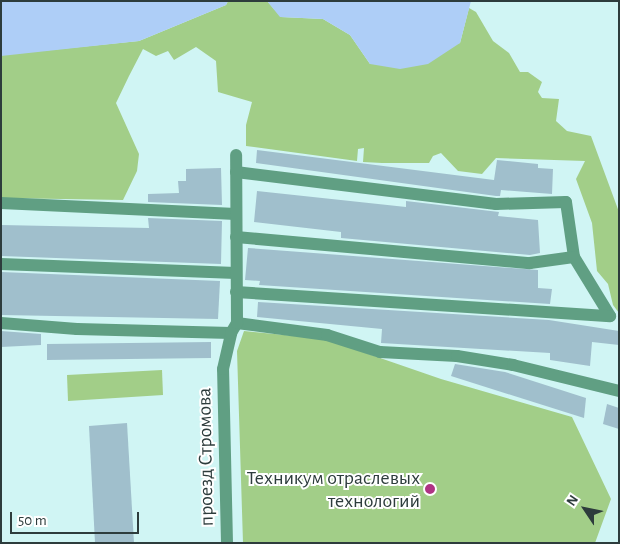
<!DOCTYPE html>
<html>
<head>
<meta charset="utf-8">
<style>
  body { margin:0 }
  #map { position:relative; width:620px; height:544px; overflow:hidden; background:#d0f5f4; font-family:"Alegreya Sans",sans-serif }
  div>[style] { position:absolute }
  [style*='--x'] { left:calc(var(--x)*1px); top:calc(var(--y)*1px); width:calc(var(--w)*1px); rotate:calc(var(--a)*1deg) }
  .green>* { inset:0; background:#a2ce88 }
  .water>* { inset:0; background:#aecef7 }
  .building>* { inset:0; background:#a0bfcc }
  .minor>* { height:12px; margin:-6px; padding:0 6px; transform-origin:6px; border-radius:6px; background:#609f83 }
  .dots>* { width:14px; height:14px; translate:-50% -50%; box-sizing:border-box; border:2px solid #fff; border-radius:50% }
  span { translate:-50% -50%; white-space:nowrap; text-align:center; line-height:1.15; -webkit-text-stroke:4px #fff; paint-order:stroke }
  .street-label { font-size:20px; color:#2d3c3c }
  .poi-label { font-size:20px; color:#2d3c3c }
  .right { translate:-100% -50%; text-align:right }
  .frame { position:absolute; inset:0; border:2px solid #2d3c3c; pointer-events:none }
  .north { position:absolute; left:560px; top:484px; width:50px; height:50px; -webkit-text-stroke:4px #fff; paint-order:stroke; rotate:304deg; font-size:14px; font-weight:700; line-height:20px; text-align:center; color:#2d3c3c }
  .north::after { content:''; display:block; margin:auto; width:18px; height:22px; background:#2d3c3c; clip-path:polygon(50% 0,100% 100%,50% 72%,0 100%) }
  .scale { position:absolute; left:10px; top:512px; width:129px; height:22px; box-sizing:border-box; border:2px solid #2d3c3c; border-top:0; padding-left:6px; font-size:15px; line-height:18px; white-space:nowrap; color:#2d3c3c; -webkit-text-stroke:4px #fff; paint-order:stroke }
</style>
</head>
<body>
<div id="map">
  <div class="green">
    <i style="clip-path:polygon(228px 1px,267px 1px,281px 17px,323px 19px,350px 35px,370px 64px,460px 43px,469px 8px,476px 12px,493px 41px,509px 53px,520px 72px,528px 72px,542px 82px,538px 92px,542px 98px,559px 99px,556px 121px,567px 131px,591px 136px,619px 212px,619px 313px,613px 305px,608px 284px,597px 271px,592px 223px,576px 179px,585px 161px,496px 158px,482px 174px,458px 171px,441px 153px,433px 156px,429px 163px,382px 163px,363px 162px,364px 148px,358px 149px,357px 161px,246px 146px,246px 125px,252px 102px,218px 92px,216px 61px,196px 47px,174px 60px,168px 51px,156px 56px,143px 49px,129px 76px,116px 103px,139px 154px,137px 171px,123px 200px,1px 198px,1px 55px,139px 41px,226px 5px)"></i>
    <i style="clip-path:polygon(244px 331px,325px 339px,441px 379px,572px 417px,611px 499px,595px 543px,243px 543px,237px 351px)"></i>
    <i style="clip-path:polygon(162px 370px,163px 395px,68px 401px,67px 375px)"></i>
  </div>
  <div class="water">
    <i style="clip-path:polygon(1px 1px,228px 1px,226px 5px,139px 41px,1px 56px)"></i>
    <i style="clip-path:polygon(267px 1px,471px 1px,460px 43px,428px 64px,400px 69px,370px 64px,350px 35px,323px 19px,280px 17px)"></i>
  </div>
  <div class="building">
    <i style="clip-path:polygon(257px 150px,494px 180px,497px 160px,538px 164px,538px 168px,553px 169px,552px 194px,501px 190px,500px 196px,496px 196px,256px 163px)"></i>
    <i style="clip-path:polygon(221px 168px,222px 205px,148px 202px,148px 194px,179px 193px,178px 181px,186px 181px,186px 169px)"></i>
    <i style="clip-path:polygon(257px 191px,406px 207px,406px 201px,499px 212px,498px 216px,538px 220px,540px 253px,530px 255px,341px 238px,341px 232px,254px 222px)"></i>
    <i style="clip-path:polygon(148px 218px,222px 221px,221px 264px,1px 256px,1px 225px,149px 228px)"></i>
    <i style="clip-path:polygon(248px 248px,538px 270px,538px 288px,552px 289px,550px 304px,259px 285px,260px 281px,245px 280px)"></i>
    <i style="clip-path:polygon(1px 272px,220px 281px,218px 319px,1px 315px)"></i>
    <i style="clip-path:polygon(258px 302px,549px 320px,619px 331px,619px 345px,592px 342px,590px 366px,550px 360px,550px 353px,381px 343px,382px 329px,257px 317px)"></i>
    <i style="clip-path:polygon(1px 331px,41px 334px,41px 345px,1px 347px)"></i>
    <i style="clip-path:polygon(211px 342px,211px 358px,47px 360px,47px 344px)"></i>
    <i style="clip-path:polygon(455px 364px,505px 372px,586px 398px,584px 418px,451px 376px)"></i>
    <i style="clip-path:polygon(607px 404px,619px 408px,619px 429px,603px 424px)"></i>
    <i style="clip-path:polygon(127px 423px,134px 543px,95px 543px,89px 426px)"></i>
  </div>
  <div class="minor">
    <i style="--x:236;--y:172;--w:262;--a:7"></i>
    <i style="--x:496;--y:204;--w:70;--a:-1.6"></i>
    <i style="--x:566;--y:202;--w:56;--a:81.7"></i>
    <i style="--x:1;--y:203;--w:235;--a:2.7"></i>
    <i style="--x:236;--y:237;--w:295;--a:5.1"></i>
    <i style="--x:530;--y:263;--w:44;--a:-7.8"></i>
    <i style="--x:574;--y:257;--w:69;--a:58.6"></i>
    <i style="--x:1;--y:264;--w:235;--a:2.2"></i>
    <i style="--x:236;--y:292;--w:375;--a:3.7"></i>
    <i style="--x:1;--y:323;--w:76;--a:4.5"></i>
    <i style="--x:77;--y:329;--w:154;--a:1.5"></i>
    <i style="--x:237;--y:323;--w:91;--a:7.6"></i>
    <i style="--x:327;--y:335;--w:56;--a:17.8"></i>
    <i style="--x:380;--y:352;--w:77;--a:3"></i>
    <i style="--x:457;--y:356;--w:57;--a:9.1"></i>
    <i style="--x:513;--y:365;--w:109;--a:13.8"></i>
    <i style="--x:227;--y:543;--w:174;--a:-91.3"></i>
    <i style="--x:223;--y:369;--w:37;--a:-77"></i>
    <i style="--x:231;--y:333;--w:12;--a:-59"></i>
    <i style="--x:237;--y:323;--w:168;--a:-90.3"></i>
  </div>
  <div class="dots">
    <i style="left:430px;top:489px;background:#af3384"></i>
  </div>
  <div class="street-label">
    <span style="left:206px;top:457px;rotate:-91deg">проезд Стромова</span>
  </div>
  <div class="poi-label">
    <span class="right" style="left:420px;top:490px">Техникум отраслевых<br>технологий</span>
  </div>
  <div class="frame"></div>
  <div class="north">N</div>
  <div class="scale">50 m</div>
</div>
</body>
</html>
